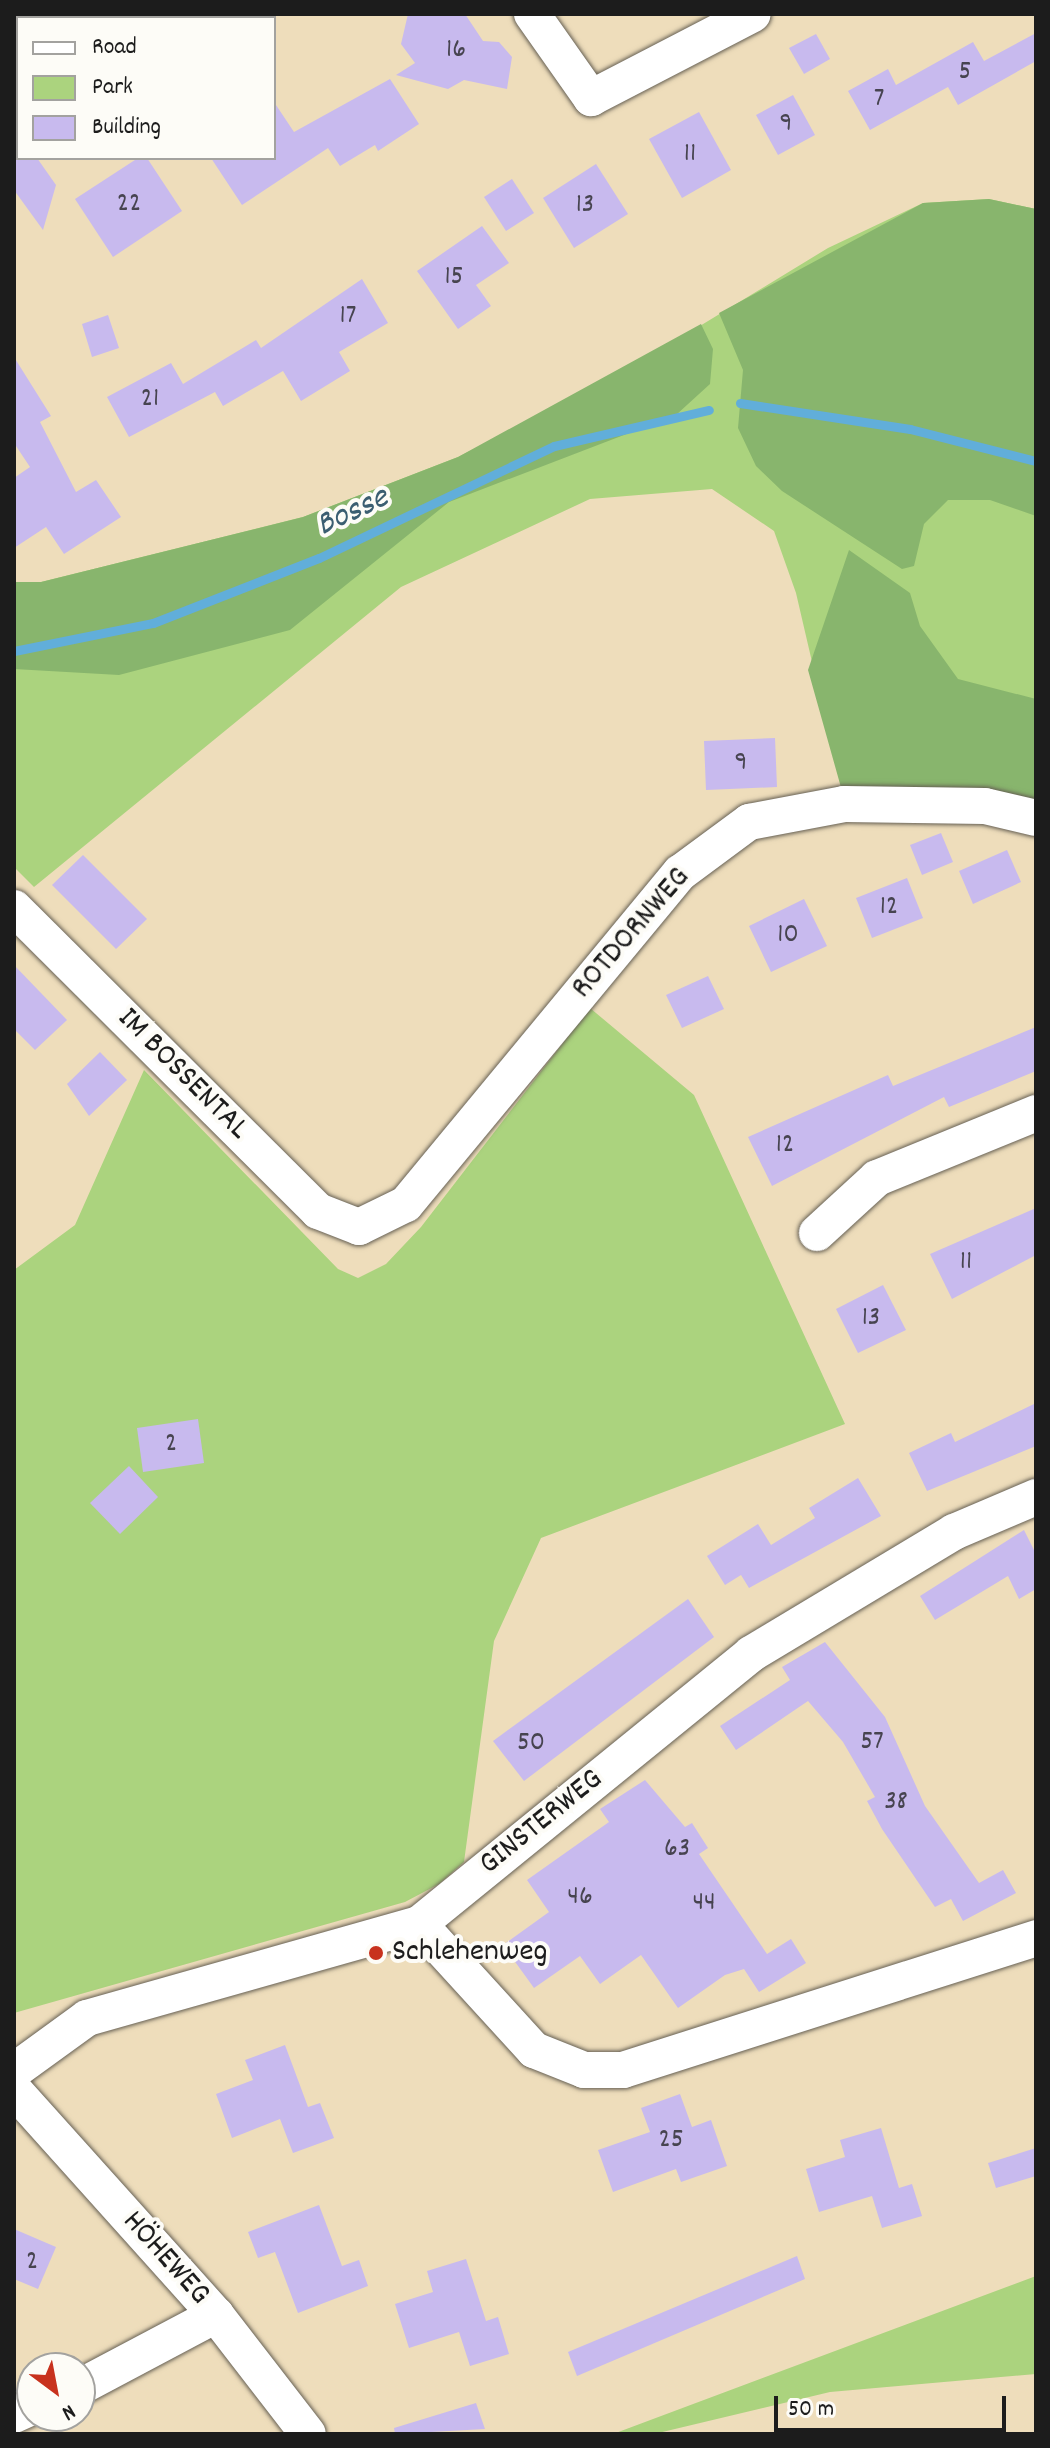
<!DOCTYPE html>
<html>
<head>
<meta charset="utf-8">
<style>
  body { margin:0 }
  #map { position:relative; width:1050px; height:2448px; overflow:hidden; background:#edb; font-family:Dekko,sans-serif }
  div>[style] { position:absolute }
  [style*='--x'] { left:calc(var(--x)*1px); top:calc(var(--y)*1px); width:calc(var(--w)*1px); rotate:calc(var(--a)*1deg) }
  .green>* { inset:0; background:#abd37e }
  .forest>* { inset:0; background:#88b56d }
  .stream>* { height:9px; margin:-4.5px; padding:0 4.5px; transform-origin:4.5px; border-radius:4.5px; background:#61aeda }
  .building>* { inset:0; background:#c8baee }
  .roads { filter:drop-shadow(0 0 2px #666054) drop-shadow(0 0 2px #666054) }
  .minor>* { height:36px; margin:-18px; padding:0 18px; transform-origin:18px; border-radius:18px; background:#fff }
  .dots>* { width:22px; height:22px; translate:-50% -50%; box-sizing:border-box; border:4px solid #fdfcf7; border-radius:50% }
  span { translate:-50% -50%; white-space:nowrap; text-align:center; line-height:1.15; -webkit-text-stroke:8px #fdfcf7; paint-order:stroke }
  .number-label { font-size:28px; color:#474450 }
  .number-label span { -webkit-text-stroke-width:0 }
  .street-label { font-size:32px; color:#1c1c1c }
  .poi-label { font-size:32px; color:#1c1c1c }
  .left { translate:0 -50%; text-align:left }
  .water-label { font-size:34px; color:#3b5e71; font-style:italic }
  .frame { position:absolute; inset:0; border:16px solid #1c1c1c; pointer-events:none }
  .legend { position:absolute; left:16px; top:16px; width:260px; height:144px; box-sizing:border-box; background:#fdfcf7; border:2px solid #a3a29f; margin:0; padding:10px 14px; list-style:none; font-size:24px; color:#1c1c1c }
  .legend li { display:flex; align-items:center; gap:16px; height:40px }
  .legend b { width:40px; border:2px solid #a3a29f }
  .north { position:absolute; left:16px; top:2352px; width:80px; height:80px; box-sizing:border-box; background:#fdfcf7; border:2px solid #a3a29f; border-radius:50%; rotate:148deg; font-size:22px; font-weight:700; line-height:32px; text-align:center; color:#1c1c1c }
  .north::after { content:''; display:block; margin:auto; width:28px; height:36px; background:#c8321e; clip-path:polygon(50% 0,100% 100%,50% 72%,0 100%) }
  .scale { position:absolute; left:774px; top:2396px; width:232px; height:36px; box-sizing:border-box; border:4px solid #1c1c1c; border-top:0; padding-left:10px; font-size:24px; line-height:28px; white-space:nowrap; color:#1c1c1c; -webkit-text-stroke:6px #fdfcf7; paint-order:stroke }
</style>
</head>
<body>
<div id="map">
  <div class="green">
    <i style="clip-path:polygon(989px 199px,1036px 209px,1036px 802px,981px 788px,842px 791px,796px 593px,774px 531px,712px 489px,590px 499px,401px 587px,34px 887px,14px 867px,14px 582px,41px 582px,303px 517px,458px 457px,611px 380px,828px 248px,923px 203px)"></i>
    <i style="clip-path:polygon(590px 1008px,694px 1095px,845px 1424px,541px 1538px,494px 1641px,464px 1862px,439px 1884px,405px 1902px,14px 2013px,14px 1270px,75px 1225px,144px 1070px,338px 1269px,358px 1278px,386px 1264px,421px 1227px)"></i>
    <i style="clip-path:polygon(1036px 2276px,1036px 2374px,830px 2392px,654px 2434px,613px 2434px)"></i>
  </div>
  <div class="forest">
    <i style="clip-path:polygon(989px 199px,1036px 209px,1036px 516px,990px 500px,948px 500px,924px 524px,914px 566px,902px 569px,782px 491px,756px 466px,738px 428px,743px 370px,719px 313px,923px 203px)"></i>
    <i style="clip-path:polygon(701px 324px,713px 349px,710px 384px,676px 415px,449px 502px,290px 630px,119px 675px,14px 669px,14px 582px,41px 582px,303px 517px,458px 457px)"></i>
    <i style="clip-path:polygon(849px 550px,910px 593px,920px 626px,958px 679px,1036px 699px,1036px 802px,981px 788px,842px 791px,808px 670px)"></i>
  </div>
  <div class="stream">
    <i style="--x:740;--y:403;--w:172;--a:8.7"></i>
    <i style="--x:910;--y:429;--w:130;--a:14.3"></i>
    <i style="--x:14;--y:651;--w:142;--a:-11.4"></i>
    <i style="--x:153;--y:623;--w:178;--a:-21.4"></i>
    <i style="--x:319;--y:558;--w:260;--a:-25.5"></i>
    <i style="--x:554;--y:446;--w:159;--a:-13.1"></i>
  </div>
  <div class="building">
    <i style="clip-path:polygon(408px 14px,465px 14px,483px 41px,499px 42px,512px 57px,507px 89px,464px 80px,448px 89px,396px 75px,415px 63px,401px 44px)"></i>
    <i style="clip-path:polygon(1036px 33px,1036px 61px,958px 105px,948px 87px,870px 130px,848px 91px,888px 69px,896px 85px,973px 42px,984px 61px)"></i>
    <i style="clip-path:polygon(816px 34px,830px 59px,804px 74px,789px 48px)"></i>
    <i style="clip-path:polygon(390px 79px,419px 124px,378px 151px,375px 145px,340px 166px,328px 148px,242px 205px,211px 158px,274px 158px,274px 102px,294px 132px)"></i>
    <i style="clip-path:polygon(793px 95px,815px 135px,778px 155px,756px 115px)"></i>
    <i style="clip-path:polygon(699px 112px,731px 170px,682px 198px,649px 139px)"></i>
    <i style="clip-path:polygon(14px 158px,37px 158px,56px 185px,43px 230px,14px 190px)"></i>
    <i style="clip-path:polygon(138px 158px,147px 158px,182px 211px,113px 257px,75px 199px)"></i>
    <i style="clip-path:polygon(596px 164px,628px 214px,574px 248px,543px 198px)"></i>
    <i style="clip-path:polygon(512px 179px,534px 213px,506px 231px,484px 197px)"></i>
    <i style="clip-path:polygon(482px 226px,509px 263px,476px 285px,491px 306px,458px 329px,417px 271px)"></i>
    <i style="clip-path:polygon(362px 279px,388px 323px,339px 352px,350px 371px,301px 401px,283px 371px,223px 406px,215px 392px,129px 437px,107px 397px,171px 363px,183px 384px,256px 340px,261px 348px)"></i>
    <i style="clip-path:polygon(108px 315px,119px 348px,92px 357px,82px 324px)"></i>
    <i style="clip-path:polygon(14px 357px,51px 416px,40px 422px,76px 492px,96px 480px,121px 517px,64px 554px,46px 527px,14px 548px,14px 478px,30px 467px,14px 443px)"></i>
    <i style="clip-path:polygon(775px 738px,777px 787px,706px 790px,704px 741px)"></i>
    <i style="clip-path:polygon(941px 833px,953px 862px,922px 875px,910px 845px)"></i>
    <i style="clip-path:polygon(1007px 850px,1021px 882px,973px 904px,959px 871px)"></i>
    <i style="clip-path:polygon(83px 855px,147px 919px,116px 949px,52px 885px)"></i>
    <i style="clip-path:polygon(907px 878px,923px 918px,872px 938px,856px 898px)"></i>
    <i style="clip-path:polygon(804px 899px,827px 946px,771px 972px,749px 926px)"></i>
    <i style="clip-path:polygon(14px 965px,67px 1020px,35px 1050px,14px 1029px)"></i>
    <i style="clip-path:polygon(708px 976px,724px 1009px,682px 1028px,666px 995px)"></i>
    <i style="clip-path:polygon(1036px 1027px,1036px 1071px,949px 1107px,944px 1097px,772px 1186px,748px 1137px,888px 1075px,893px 1086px)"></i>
    <i style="clip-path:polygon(100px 1052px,127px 1080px,89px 1116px,67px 1084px)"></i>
    <i style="clip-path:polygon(1036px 1208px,1036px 1255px,952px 1299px,930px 1254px)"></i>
    <i style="clip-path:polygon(883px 1285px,906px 1330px,858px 1353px,836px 1309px)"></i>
    <i style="clip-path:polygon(1036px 1403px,1036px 1446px,927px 1491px,909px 1453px,951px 1433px,955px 1442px)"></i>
    <i style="clip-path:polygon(198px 1419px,204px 1463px,143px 1472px,137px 1428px)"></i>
    <i style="clip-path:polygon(129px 1466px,158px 1497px,120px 1534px,90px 1503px)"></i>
    <i style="clip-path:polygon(858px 1478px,881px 1516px,749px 1588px,741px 1575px,725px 1585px,707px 1556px,758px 1524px,771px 1545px,815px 1518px,809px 1508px)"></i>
    <i style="clip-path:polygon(1024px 1530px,1036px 1554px,1036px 1589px,1019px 1599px,1008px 1576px,935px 1620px,920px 1596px)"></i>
    <i style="clip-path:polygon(688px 1599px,714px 1637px,524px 1781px,493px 1741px)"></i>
    <i style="clip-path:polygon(825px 1642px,885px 1717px,925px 1806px,979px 1883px,1003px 1870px,1016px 1893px,963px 1921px,951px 1899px,935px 1907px,882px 1829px,867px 1801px,875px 1797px,843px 1742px,808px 1701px,736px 1750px,720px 1726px,790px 1680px,782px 1667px)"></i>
    <i style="clip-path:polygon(645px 1780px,685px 1827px,692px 1823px,708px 1848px,699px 1854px,767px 1954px,791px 1939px,806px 1963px,759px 1992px,744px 1969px,725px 1975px,678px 2008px,641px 1955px,600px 1984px,580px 1956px,534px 1988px,503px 1945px,549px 1912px,527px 1880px,609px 1822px,600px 1809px)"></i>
    <i style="clip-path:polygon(285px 2045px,308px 2107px,320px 2103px,334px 2138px,293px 2153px,280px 2119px,232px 2138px,216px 2094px,253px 2080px,245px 2060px)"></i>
    <i style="clip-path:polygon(680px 2094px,692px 2127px,711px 2120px,727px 2166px,681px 2182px,676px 2169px,613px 2192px,598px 2150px,650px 2132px,641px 2108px)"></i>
    <i style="clip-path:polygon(881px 2128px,899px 2188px,912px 2184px,922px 2216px,882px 2228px,872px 2196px,819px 2212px,806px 2169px,845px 2157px,840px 2140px)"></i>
    <i style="clip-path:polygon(1036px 2148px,1036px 2176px,996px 2188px,988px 2163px)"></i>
    <i style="clip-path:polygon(319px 2205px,342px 2266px,359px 2260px,368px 2286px,298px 2313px,275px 2252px,258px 2258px,248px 2232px)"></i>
    <i style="clip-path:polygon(14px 2229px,56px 2247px,38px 2289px,14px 2279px)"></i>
    <i style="clip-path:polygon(797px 2256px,805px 2279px,577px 2376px,568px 2352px)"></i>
    <i style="clip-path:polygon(466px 2259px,486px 2321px,498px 2317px,509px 2354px,470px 2366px,459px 2332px,409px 2348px,395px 2304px,433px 2292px,427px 2271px)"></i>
    <i style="clip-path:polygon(476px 2403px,485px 2429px,395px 2434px,394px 2428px)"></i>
  </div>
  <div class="roads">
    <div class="minor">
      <i style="--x:532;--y:14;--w:103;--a:54.9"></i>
      <i style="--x:591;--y:98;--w:182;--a:-27.4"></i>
      <i style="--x:14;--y:908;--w:429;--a:44.9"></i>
      <i style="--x:318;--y:1211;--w:44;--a:21.3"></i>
      <i style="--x:359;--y:1227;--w:52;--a:-26.1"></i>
      <i style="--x:406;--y:1204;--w:430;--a:-50.4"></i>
      <i style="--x:680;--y:873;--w:86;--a:-36.5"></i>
      <i style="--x:749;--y:822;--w:97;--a:-10.7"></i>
      <i style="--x:844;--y:804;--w:141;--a:0.8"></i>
      <i style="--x:985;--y:806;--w:52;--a:13.2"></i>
      <i style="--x:817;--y:1233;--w:81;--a:-42.5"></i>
      <i style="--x:877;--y:1178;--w:172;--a:-22.2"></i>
      <i style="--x:419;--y:1924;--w:171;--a:47.6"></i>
      <i style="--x:534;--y:2050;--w:54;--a:21.8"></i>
      <i style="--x:584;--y:2070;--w:39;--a:0"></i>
      <i style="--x:623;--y:2070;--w:434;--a:-17.7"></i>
      <i style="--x:14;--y:2071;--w:90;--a:-36"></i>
      <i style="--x:87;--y:2018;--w:345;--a:-15.8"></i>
      <i style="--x:419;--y:1924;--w:428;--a:-39.1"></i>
      <i style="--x:751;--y:1654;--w:237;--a:-31"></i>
      <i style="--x:954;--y:1532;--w:89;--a:-23.1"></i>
      <i style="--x:14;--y:2090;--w:302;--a:48.1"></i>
      <i style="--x:216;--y:2315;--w:150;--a:52.3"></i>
      <i style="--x:80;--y:2387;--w:154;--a:-27.9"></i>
      <i style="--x:14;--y:2415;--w:20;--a:-24"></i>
    </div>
  </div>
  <div class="dots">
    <i style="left:376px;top:1953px;background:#c8321e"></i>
  </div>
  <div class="number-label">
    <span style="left:456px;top:51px">16</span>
    <span style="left:965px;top:73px">5</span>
    <span style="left:879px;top:100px">7</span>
    <span style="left:786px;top:125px">9</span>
    <span style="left:690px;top:155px">11</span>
    <span style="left:129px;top:205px">22</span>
    <span style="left:585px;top:206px">13</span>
    <span style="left:454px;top:278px">15</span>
    <span style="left:348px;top:317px">17</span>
    <span style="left:150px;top:400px">21</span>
    <span style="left:741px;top:764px">9</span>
    <span style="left:889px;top:908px">12</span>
    <span style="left:788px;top:936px">10</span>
    <span style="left:785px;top:1146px">12</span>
    <span style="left:966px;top:1263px">11</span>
    <span style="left:871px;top:1319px">13</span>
    <span style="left:171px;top:1445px">2</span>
    <span style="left:872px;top:1743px">57</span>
    <span style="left:531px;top:1744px">50</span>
    <span style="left:896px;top:1803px">38</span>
    <span style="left:677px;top:1850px">63</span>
    <span style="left:580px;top:1898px">46</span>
    <span style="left:704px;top:1904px">44</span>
    <span style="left:671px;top:2141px">25</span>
    <span style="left:32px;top:2263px">2</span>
  </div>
  <div class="street-label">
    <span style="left:632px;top:934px;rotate:-49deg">ROTDORNWEG</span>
    <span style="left:182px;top:1075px;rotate:45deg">IM BOSSENTAL</span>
    <span style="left:542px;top:1823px;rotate:-39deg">GINSTERWEG</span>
    <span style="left:165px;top:2259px;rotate:48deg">HÖHEWEG</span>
  </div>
  <div class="poi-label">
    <span class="left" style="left:392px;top:1953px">Schlehenweg</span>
  </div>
  <div class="water-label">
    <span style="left:353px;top:513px;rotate:-25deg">Bosse</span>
  </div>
  <div class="frame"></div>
  <ul class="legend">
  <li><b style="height:10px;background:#fff"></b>Road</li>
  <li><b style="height:22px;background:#abd37e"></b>Park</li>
  <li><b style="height:22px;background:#c8baee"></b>Building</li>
  </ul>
  <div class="north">N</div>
  <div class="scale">50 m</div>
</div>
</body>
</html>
